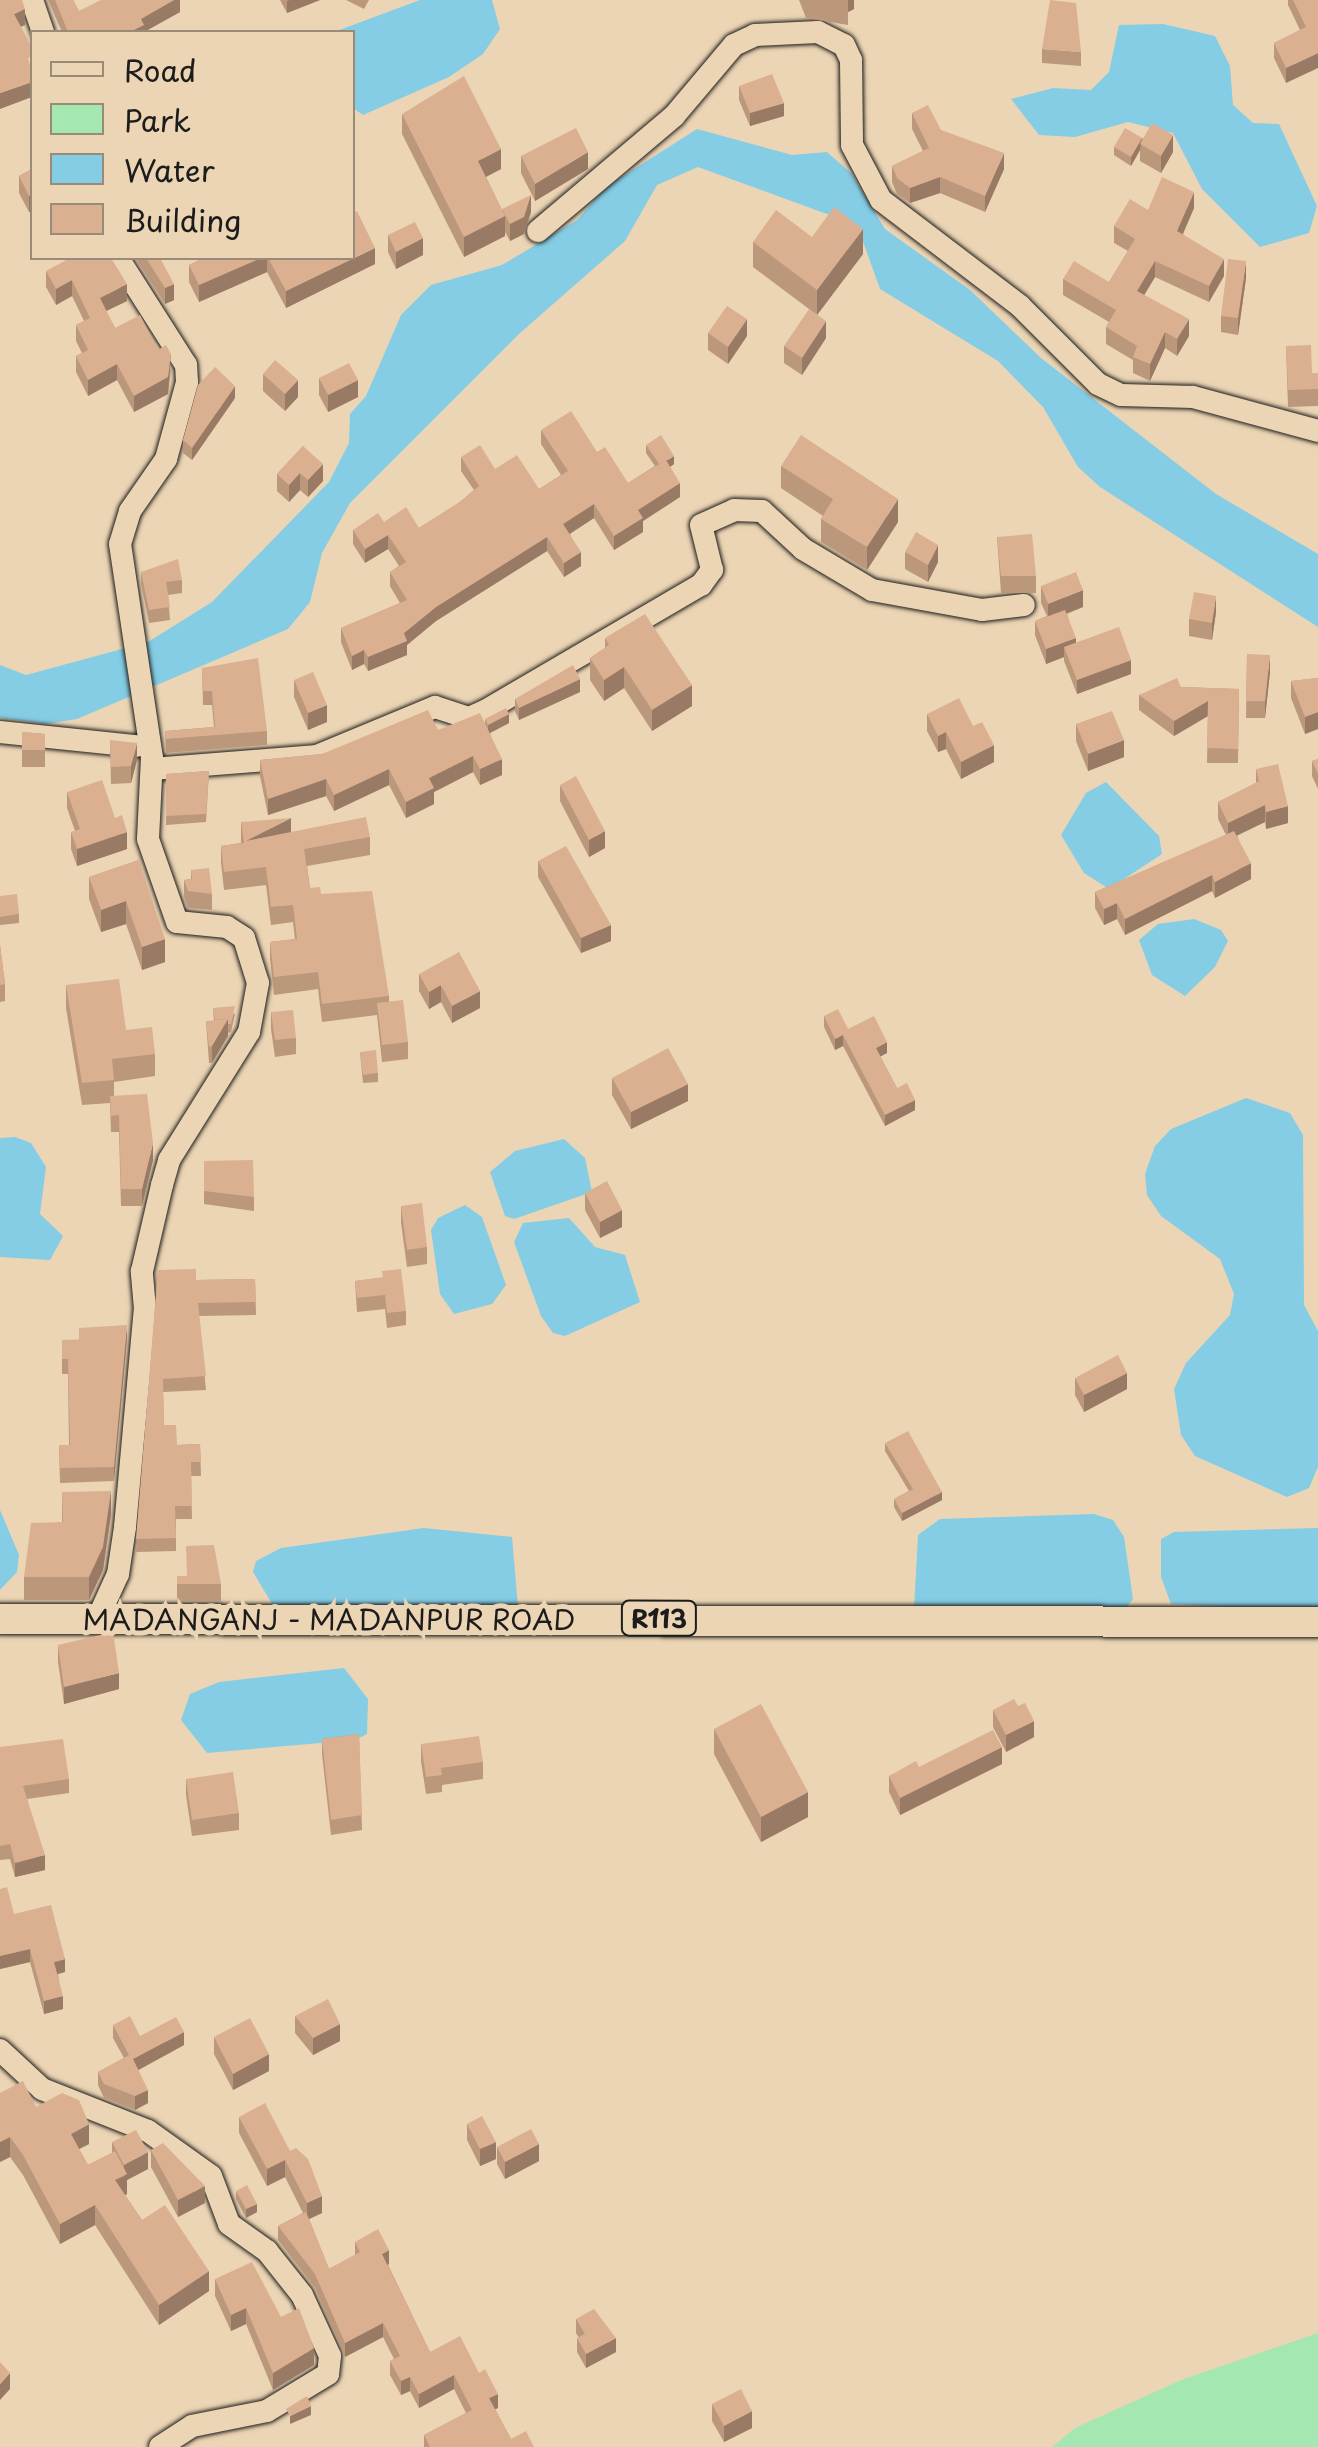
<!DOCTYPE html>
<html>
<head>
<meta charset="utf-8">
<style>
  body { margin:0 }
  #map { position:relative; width:1318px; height:2447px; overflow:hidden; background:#ecd5b4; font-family:"Playpen Sans",sans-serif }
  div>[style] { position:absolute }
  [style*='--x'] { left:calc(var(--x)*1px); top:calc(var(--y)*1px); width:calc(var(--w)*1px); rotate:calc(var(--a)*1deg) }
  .green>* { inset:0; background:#a5e7b1 }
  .water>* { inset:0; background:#84cde5 }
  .roads { filter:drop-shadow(0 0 2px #1c1c1c) drop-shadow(0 0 2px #1c1c1c) }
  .minor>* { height:22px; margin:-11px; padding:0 11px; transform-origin:11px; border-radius:11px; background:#ecd5b4 }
  .major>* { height:30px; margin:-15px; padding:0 15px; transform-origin:15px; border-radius:15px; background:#ecd5b4 }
  .wall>* { inset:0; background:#bb977c }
  .shaded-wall>* { inset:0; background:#997b65 }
  .building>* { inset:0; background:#dab090 }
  span { translate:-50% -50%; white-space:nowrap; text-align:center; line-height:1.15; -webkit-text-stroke:10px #ecd5b4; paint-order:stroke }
  .shield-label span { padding:2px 8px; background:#ecd5b4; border:2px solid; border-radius:8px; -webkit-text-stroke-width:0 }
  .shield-label { font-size:25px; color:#1c1c1c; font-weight:700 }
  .street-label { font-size:28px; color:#1c1c1c }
  .legend { position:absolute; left:30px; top:30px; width:325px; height:230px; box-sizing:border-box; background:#ecd5b4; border:2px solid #998b77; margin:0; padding:12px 18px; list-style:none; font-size:30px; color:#1c1c1c }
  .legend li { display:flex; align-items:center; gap:20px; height:50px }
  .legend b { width:50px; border:2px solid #998b77 }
</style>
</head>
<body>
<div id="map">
  <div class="green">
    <i style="clip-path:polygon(1318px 2333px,1318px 2447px,1052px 2447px,1075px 2428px,1181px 2380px)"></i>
  </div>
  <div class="water">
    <i style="clip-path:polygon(420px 0,492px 0,500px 29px,483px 54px,449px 77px,363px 115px,353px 108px,352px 32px,334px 32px)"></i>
    <i style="clip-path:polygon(1163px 24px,1215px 36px,1230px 66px,1233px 105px,1253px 123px,1279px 124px,1317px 206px,1309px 233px,1260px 247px,1202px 189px,1173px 133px,1128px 122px,1075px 137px,1039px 135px,1011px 99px,1053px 88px,1091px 90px,1109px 72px,1119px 25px)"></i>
    <i style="clip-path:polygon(697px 129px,792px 155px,827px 152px,851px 173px,885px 229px,970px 290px,1041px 358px,1216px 494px,1318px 554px,1318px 627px,1100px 487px,1078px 467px,1043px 407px,998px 361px,880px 289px,857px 225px,698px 167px,657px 185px,625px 241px,519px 334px,350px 503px,322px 553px,310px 602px,288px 629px,77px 719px,46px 724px,0 718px,0 665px,26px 675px,148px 642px,212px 602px,329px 482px,349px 443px,350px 414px,366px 396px,401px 315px,431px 285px,502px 265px,577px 220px,606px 187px)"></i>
    <i style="clip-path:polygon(1106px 782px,1159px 836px,1162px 854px,1109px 889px,1084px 873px,1061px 835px,1086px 793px)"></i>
    <i style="clip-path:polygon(1194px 919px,1221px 930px,1228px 941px,1215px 967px,1185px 996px,1152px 975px,1139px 940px,1158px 924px)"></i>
    <i style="clip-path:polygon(1246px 1098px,1290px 1113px,1303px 1135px,1304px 1305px,1318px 1331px,1318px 1467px,1309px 1488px,1287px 1497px,1195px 1456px,1181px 1435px,1174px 1389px,1186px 1363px,1230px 1315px,1234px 1294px,1220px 1259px,1161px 1216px,1147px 1195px,1145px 1174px,1155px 1146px,1171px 1129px)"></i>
    <i style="clip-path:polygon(15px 1137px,31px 1143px,46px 1167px,40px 1214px,63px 1236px,50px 1260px,0 1257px,0 1138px)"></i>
    <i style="clip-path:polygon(564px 1139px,585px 1158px,592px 1192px,514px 1219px,505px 1216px,490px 1172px,515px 1151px)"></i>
    <i style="clip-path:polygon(465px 1205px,482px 1217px,506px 1285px,492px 1304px,454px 1314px,440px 1294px,431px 1230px,438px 1218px)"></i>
    <i style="clip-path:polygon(569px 1218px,595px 1247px,625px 1255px,640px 1302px,565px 1336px,553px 1333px,541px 1316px,514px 1242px,523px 1223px)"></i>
    <i style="clip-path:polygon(0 1510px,19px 1555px,17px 1572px,0 1590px)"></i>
    <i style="clip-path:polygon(1094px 1514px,1113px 1520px,1124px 1537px,1133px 1599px,1123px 1612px,914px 1610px,918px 1535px,940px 1519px)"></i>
    <i style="clip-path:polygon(424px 1528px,512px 1537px,518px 1607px,277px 1612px,253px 1572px,256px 1561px,281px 1548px)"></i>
    <i style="clip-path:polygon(1318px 1528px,1318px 1612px,1171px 1604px,1161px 1577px,1161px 1539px,1174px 1532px)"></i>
    <i style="clip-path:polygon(344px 1668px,368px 1699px,367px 1734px,355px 1740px,207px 1753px,181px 1720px,190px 1694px,219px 1682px)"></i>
  </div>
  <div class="roads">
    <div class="minor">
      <i style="--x:32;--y:0;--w:34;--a:71"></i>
      <i style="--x:538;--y:231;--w:178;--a:-40.2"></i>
      <i style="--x:674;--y:116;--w:93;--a:-49.8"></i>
      <i style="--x:734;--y:45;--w:23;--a:-25"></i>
      <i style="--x:755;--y:35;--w:63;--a:-2.7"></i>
      <i style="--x:818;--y:32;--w:29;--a:27"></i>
      <i style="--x:844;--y:45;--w:17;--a:65"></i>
      <i style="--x:851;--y:60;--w:85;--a:89.3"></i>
      <i style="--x:852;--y:145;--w:62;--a:62.2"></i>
      <i style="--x:881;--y:200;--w:175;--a:37.3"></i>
      <i style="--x:1020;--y:306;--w:110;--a:45"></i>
      <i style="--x:1098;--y:384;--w:25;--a:26"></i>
      <i style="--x:1121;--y:395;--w:72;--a:1.6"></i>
      <i style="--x:1193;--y:397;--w:130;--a:15.2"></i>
      <i style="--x:0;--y:732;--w:137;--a:5.9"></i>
      <i style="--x:152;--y:769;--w:166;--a:-4.5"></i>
      <i style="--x:317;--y:756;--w:128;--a:-22.6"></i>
      <i style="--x:435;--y:707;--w:36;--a:18"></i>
      <i style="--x:469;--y:718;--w:17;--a:-24"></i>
      <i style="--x:485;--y:711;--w:250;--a:-30.3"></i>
      <i style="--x:701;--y:585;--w:19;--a:-54"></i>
      <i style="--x:712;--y:570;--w:46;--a:-103.7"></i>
      <i style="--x:701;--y:525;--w:36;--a:-24"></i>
      <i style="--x:734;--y:510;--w:28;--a:2"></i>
      <i style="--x:762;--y:511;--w:56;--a:42.8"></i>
      <i style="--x:803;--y:549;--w:80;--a:30.7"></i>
      <i style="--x:872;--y:590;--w:112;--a:10.3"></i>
      <i style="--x:982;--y:610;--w:42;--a:-6.8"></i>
      <i style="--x:97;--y:1620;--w:51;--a:-65.5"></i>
      <i style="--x:118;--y:1574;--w:48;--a:-81.5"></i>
      <i style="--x:125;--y:1527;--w:219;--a:-84.8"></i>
      <i style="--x:145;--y:1309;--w:38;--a:-95"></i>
      <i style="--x:142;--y:1271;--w:88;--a:-76.9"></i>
      <i style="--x:162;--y:1185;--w:26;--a:-74"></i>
      <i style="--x:169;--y:1160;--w:151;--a:-58"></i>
      <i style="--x:249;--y:1032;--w:50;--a:-79.6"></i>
      <i style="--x:258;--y:983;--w:47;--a:-107.3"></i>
      <i style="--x:244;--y:938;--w:20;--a:-147"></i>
      <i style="--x:227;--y:927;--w:50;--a:-174.3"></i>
      <i style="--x:177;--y:922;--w:88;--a:-109.3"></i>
      <i style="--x:148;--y:839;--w:81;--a:-87.2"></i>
      <i style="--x:152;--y:758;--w:216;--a:-98.5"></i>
      <i style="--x:120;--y:544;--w:34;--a:-73"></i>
      <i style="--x:130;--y:511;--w:63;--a:-55.3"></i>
      <i style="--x:166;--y:459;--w:80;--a:-74.7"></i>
      <i style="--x:187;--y:382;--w:17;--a:-93"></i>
      <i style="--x:186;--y:365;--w:127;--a:-122.4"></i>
      <i style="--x:0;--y:2050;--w:57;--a:42.9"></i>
      <i style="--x:42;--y:2089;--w:114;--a:21.6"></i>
      <i style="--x:148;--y:2131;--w:77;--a:35.5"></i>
      <i style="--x:211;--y:2176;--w:51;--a:69.4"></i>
      <i style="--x:229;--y:2224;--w:47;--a:35.4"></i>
      <i style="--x:267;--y:2251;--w:56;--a:51.5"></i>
      <i style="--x:302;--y:2295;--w:67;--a:65.3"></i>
      <i style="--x:330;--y:2356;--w:18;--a:96"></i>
      <i style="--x:328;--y:2374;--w:71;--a:148.8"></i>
      <i style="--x:267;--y:2411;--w:76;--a:168.7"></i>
      <i style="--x:192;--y:2426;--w:38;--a:147"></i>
    </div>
    <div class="major">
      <i style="--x:0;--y:1619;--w:1318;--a:0.13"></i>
    </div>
  </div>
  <div class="wall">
    <i style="clip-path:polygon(48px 0,73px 0,79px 11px,180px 0,180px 12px,144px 32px,62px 32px)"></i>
    <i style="clip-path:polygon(280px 0,320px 0,287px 13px)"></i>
    <i style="clip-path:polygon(346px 0,369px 0,364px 9px)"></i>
    <i style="clip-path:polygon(799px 0,854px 0,854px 9px,848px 12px,848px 25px,806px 18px)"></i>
    <i style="clip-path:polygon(1288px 0,1318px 0,1286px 83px,1274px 58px,1274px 43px,1300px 30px,1288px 5px)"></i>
    <i style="clip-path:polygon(1042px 49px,1081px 52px,1081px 66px,1042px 63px)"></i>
    <i style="clip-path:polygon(739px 86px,784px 116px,750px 126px,739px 100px)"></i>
    <i style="clip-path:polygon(912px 113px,1004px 169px,985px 212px,940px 193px,910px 203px,897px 194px,892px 182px,892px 166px,923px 151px,912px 129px)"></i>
    <i style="clip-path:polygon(402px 114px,501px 169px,486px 177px,502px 210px,531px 212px,524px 234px,510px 241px,505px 232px,505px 236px,464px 257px,402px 134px)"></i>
    <i style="clip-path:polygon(1142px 138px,1173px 152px,1161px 173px,1140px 161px,1140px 150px,1131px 166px,1114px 155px,1114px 147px)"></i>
    <i style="clip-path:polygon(521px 156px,588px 169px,535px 201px,521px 173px)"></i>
    <i style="clip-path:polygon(32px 169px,32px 211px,29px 212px,19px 193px,19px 176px)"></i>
    <i style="clip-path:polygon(1194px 208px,1183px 234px,1224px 276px,1209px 302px,1155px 277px,1144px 295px,1189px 336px,1177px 356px,1165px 348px,1150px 381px,1133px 373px,1133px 360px,1106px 344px,1106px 327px,1109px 322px,1063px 295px,1063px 279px,1109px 282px,1128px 251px,1114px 243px,1114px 226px,1148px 210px)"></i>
    <i style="clip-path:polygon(388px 235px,423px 255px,396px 269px,388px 252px)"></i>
    <i style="clip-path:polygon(812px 237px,863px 254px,817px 315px,753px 267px,753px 242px)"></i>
    <i style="clip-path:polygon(135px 258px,160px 258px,174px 300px,165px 304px)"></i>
    <i style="clip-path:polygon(203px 258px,352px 258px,375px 264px,286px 308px,267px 272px,199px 302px,189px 282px,189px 265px)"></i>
    <i style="clip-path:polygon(46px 271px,127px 301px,106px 311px,115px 328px,158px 350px,171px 370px,168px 394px,134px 412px,117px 380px,88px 396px,76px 372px,76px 356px,82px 353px,76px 341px,76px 325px,84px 321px,72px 296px,56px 305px,46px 287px)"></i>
    <i style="clip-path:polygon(1246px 278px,1238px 335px,1221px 332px,1221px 316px)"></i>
    <i style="clip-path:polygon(708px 333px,747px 336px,728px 364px,708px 350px)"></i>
    <i style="clip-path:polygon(826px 338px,802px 375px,784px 363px,784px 346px)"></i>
    <i style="clip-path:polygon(1286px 346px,1312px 373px,1318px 373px,1318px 406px,1288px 407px)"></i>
    <i style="clip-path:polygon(263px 374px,298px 397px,285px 411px,263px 391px)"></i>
    <i style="clip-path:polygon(319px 378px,358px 397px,328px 412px,319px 395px)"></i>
    <i style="clip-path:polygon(235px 398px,192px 460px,183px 453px,183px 440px)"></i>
    <i style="clip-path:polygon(541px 430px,597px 452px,628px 483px,655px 466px,646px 453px,646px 445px,674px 464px,670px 467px,680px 497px,643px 521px,643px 532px,614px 550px,594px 518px,570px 534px,581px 566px,564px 577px,547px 551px,436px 621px,407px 645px,407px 655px,368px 671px,364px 664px,352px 670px,341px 642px,341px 628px,400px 603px,390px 586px,390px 572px,399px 566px,388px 549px,365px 563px,353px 544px,353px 530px,384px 522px,419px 528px,460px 502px,474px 490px,461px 471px,461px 457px,495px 469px,539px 489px,561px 475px,541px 444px)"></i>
    <i style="clip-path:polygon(303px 446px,323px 481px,308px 497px,300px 490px,289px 502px,277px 491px,277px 474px)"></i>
    <i style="clip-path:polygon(781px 466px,898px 522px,867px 570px,821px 542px,821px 519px,823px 516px,781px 488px)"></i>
    <i style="clip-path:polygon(997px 537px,1036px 576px,1036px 593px,1001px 593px)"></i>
    <i style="clip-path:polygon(905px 552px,938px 562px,928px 582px,905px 569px)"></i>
    <i style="clip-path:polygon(141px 572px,182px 580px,182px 593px,168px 595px,170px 620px,149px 623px,141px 584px)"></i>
    <i style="clip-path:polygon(1041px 586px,1083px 607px,1067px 614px,1076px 643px,1131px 674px,1077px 694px,1064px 661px,1064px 657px,1046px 664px,1035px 635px,1035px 621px,1047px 616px,1041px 603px)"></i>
    <i style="clip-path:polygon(1216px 612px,1212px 640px,1189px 636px,1189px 619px)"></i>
    <i style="clip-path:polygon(605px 638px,692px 706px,652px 731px,624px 688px,604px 701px,590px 680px,590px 658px,605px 648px)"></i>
    <i style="clip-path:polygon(1247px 654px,1270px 672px,1265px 718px,1246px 718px)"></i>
    <i style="clip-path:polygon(202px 668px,267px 731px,267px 745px,166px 753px,165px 731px,214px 727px,212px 705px,203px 705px)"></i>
    <i style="clip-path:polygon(1318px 678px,1318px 729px,1305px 734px,1291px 698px,1291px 681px)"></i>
    <i style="clip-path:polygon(294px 680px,327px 722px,308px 730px,294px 697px)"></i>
    <i style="clip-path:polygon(1181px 687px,1239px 689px,1238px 763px,1207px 763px,1208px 716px,1174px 736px,1139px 710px,1139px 695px)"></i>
    <i style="clip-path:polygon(580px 692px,519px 720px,515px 711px,515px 699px)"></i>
    <i style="clip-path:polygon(927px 714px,973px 726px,994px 762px,961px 779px,946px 749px,938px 752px,927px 731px)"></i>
    <i style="clip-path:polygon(485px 719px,509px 723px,490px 733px,502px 775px,480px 785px,473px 772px,434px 792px,434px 804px,406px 818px,389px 785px,334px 811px,326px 796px,268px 815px,260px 776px,260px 760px,322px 754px,438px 730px,485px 723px)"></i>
    <i style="clip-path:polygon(1076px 724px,1124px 757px,1088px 771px,1076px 741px)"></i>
    <i style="clip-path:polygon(22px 732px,45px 734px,45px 767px,22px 767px)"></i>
    <i style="clip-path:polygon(110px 740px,137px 760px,131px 783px,111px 784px)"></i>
    <i style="clip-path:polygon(1318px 759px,1318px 789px,1312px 776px,1312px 761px)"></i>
    <i style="clip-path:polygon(1256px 769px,1288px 823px,1266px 829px,1265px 822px,1237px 835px,1251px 879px,1215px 898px,1212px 891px,1125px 935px,1117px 919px,1104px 925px,1095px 908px,1095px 892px,1226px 835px,1218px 819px,1218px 802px,1256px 783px)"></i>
    <i style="clip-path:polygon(209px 771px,206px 822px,166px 825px,166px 774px)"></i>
    <i style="clip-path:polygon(560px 785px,605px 848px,589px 857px,560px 801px)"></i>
    <i style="clip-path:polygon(67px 792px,115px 818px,127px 849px,77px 866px,71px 849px,71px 832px,75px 831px,67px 808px)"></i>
    <i style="clip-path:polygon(241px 822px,291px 832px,370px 837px,370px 855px,307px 866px,310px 888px,321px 894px,389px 996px,389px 1001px,408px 1042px,408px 1059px,382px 1062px,377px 1015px,322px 1022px,318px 989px,274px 995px,270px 959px,270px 942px,295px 939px,293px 922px,271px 925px,266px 885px,224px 890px,221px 863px,221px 846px,241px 843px)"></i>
    <i style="clip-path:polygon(139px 860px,165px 962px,142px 970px,126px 924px,101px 932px,89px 899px,89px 877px)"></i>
    <i style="clip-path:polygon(538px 861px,611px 941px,581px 953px,538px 877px)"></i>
    <i style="clip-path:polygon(191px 870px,212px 894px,212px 910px,188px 908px,184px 897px,184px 880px,191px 879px)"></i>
    <i style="clip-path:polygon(0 896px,19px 914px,19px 923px,0 925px)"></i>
    <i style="clip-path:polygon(0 945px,5px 984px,5px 1001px,0 1002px)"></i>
    <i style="clip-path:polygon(419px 974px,480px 1008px,452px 1023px,441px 1002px,429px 1009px,419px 991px)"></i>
    <i style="clip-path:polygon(66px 985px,155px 1054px,155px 1076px,114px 1082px,114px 1096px,153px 1160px,142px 1206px,121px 1206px,119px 1132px,111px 1132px,110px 1103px,82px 1105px,66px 1008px)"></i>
    <i style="clip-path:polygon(213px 1008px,235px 1014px,231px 1032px,228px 1033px,228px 1036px,212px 1063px,209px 1063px,206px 1021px,214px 1021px)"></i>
    <i style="clip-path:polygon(271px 1012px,296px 1038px,296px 1054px,275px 1057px,271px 1029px)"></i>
    <i style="clip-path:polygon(824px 1016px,887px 1053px,880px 1056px,897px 1088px,915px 1110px,885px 1126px,843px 1046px,835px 1050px,824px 1027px)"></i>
    <i style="clip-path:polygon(360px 1052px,378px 1073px,378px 1082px,363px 1083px)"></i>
    <i style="clip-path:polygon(612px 1078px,688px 1101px,631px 1129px,612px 1095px)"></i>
    <i style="clip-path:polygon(204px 1161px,254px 1197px,254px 1211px,204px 1204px)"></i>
    <i style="clip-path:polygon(585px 1193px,622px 1227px,600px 1238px,585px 1210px)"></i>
    <i style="clip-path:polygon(401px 1206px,427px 1247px,427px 1264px,407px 1267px,401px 1223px)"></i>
    <i style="clip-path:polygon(158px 1270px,196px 1280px,255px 1279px,256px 1315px,199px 1316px,206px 1390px,163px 1392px,164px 1425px,177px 1445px,200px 1444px,201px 1476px,191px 1476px,192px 1519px,176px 1519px,176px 1551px,136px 1552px)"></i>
    <i style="clip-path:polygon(382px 1278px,406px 1311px,406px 1325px,387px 1328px,385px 1309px,357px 1312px,355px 1281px)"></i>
    <i style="clip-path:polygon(127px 1339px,114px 1481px,60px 1483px,59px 1445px,69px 1445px,68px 1374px,62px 1374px,62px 1340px)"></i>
    <i style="clip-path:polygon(1075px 1378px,1127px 1389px,1084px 1412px,1075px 1395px)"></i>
    <i style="clip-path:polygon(885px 1443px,942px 1500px,902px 1521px,894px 1507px,894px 1499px,909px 1491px,885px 1451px)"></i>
    <i style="clip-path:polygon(62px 1492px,111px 1514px,103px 1570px,89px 1600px,24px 1600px,24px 1577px,62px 1522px)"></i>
    <i style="clip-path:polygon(177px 1576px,221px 1584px,221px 1601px,177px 1601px)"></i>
    <i style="clip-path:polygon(58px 1645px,119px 1689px,64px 1704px,58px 1662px)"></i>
    <i style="clip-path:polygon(993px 1710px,1034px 1737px,1006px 1752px,993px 1727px)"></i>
    <i style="clip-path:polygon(714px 1729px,808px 1817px,761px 1842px,714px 1754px)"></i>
    <i style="clip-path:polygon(359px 1734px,362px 1830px,331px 1835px,322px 1754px,322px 1739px)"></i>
    <i style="clip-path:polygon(421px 1744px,483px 1762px,483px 1779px,442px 1785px,442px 1792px,426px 1794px,421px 1761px)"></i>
    <i style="clip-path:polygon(0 1747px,69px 1779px,69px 1793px,27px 1799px,45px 1870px,15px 1877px,10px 1859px,0 1860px)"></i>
    <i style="clip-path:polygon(1002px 1764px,900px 1815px,889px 1792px,889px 1776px,919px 1767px)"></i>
    <i style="clip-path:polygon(186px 1779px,239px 1813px,239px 1830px,192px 1836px,186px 1795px)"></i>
    <i style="clip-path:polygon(0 1889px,14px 1914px,65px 1972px,58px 1974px,63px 2009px,44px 2014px,30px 1962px,0 1969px)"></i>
    <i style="clip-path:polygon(295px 2016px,340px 2041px,313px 2055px,295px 2033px)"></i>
    <i style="clip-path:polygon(113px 2025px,140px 2036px,184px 2045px,138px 2070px,148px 2103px,135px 2110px,104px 2098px,98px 2085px,98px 2072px,124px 2058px,113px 2038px)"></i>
    <i style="clip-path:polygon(214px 2037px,269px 2071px,233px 2090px,214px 2054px)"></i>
    <i style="clip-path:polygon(0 2093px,36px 2107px,89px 2144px,79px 2149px,88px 2165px,112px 2153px,112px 2142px,148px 2169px,127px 2180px,127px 2194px,125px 2195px,142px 2220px,209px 2291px,159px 2325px,95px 2225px,60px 2244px,23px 2175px,10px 2157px,0 2162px)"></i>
    <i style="clip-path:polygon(239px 2117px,290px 2151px,322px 2213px,309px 2219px,329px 2269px,355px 2255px,355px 2242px,389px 2264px,388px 2265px,430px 2352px,498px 2408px,495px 2409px,511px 2439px,534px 2447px,424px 2447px,424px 2435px,466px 2413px,454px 2389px,419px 2408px,410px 2391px,401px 2395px,390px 2375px,390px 2361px,394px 2359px,383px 2337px,345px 2357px,315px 2288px,278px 2240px,278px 2226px,303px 2213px,285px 2177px,267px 2186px,239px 2133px)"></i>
    <i style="clip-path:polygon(467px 2124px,496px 2159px,480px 2166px,467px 2140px)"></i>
    <i style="clip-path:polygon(497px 2147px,539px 2161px,505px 2179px,497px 2164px)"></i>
    <i style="clip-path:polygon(151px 2150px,205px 2203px,178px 2217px,151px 2167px)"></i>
    <i style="clip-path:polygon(236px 2191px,257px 2212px,246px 2218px,236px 2199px)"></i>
    <i style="clip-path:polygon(215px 2279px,281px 2317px,314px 2365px,273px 2390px,246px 2324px,231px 2331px,215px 2296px)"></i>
    <i style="clip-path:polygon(576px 2319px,616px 2352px,586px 2368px,577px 2352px,577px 2338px,579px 2338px,576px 2333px)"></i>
    <i style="clip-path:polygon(712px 2404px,752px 2428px,724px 2442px,712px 2421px)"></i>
  </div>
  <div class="shaded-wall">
    <i style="clip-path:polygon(174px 0,180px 0,180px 12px,144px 32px,130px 32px,141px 19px)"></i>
    <i style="clip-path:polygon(290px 0,320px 0,287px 13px,287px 1px)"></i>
    <i style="clip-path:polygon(846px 0,854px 0,854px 9px,848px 12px,848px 0)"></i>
    <i style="clip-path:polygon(25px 9px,25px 25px,14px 30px,14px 14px)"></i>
    <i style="clip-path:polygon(1318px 53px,1318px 68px,1286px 83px,1286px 68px)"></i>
    <i style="clip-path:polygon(32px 82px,32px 97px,0 109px,0 93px)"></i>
    <i style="clip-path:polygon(784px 103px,784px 116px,750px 126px,750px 113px)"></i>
    <i style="clip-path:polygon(1173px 135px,1173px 152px,1161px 173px,1161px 156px)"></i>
    <i style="clip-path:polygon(1142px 138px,1140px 150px,1131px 166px,1131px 157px)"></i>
    <i style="clip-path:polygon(501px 149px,501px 169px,478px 181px,478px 161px)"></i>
    <i style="clip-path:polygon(588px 152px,588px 169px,535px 201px,535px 184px)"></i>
    <i style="clip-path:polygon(1004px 153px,1004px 169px,985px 212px,985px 196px)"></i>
    <i style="clip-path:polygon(940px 177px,940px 193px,910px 203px,910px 188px)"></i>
    <i style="clip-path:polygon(1194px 192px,1194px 208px,1177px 247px,1177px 231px)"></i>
    <i style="clip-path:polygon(32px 194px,32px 211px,29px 212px,29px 196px)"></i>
    <i style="clip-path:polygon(531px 195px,531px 212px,524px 234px,510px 241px,510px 224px)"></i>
    <i style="clip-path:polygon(505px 216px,505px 236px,464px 257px,464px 237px)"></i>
    <i style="clip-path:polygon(863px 229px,863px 254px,817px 315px,817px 290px)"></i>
    <i style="clip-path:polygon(423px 238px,423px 255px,396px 269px,396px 252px)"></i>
    <i style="clip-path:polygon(375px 248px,375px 264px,286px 308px,286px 291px)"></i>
    <i style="clip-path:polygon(261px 258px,267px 258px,267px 272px,199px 302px,199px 285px)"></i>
    <i style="clip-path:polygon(1224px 259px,1224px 276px,1209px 302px,1209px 286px)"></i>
    <i style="clip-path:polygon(1155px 261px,1155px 277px,1137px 307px,1137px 291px)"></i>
    <i style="clip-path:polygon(1246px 261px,1246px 278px,1238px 335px,1238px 318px)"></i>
    <i style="clip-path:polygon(72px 280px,72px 296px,56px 305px,56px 289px)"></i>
    <i style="clip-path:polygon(127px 284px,127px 301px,100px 314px,100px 298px)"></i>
    <i style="clip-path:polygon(174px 284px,174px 300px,165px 304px,165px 288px)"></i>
    <i style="clip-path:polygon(747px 319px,747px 336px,728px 364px,728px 347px)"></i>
    <i style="clip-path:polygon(1189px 319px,1189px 336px,1177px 356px,1177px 339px)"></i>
    <i style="clip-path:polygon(826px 321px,826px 338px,802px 375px,802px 358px)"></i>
    <i style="clip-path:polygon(1165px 332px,1165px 348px,1150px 381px,1150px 364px)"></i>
    <i style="clip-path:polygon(171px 354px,168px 394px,134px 412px,134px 396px)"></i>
    <i style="clip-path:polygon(117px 364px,117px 380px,88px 396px,88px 380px)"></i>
    <i style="clip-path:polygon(298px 380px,298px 397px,285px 411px,285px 394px)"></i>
    <i style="clip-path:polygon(358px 380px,358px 397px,328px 412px,328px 395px)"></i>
    <i style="clip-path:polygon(235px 386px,235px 398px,192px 460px,192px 448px)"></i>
    <i style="clip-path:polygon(674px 456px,674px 464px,660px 474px,660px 465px)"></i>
    <i style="clip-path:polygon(323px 464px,323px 481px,308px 497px,308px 480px)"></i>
    <i style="clip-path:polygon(300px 473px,300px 490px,289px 502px,289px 485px)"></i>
    <i style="clip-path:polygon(680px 483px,680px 497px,643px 521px,643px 532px,614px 550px,614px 536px,638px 510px)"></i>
    <i style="clip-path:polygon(898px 499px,898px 522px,867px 570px,867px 547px)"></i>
    <i style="clip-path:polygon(594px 504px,594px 518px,563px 538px,563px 524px)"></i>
    <i style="clip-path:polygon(388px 535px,388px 549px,365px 563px,365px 549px)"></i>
    <i style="clip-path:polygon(547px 537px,547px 551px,436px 621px,407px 645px,407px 655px,368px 671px,368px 657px,404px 633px,436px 607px)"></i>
    <i style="clip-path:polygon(938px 545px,938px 562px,928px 582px,928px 565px)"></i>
    <i style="clip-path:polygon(581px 552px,581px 566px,564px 577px,564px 563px)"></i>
    <i style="clip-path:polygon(1083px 590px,1083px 607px,1048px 620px,1048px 604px)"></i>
    <i style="clip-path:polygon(1216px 596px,1216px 612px,1212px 640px,1212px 623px)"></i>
    <i style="clip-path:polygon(1076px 638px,1076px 652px,1064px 647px,1064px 657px,1046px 664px,1046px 649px)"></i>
    <i style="clip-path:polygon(364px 650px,364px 664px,352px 670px,352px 656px)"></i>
    <i style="clip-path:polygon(1270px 655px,1270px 672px,1265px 718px,1265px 701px)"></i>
    <i style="clip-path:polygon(1131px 660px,1131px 674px,1077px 694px,1077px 680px)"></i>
    <i style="clip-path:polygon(624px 667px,624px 688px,604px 701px,604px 680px)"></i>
    <i style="clip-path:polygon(580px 679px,580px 692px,519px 720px,519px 708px)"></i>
    <i style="clip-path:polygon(692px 685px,692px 706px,652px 731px,652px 710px)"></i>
    <i style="clip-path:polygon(1208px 701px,1208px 716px,1174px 736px,1174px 721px)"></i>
    <i style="clip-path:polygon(327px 705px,327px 722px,308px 730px,308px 713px)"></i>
    <i style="clip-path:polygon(1318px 712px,1318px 729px,1305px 734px,1305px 717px)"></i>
    <i style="clip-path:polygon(509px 714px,509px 723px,488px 734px,488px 725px)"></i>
    <i style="clip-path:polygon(946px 732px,946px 749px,938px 752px,938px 736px)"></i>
    <i style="clip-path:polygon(1124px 740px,1124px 757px,1088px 771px,1088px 754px)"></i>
    <i style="clip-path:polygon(137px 743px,137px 760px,131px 783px,131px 766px)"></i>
    <i style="clip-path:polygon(994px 745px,994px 762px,961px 779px,961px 762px)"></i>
    <i style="clip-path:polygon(473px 756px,473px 772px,434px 792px,434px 804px,406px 818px,406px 802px,429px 778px)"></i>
    <i style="clip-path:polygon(502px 759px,502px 775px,480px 785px,480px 769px)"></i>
    <i style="clip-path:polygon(389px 769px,389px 785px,334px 811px,334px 795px)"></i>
    <i style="clip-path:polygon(326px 779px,326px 796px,268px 815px,268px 799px)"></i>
    <i style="clip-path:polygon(1265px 805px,1265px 822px,1228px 840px,1228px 823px)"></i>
    <i style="clip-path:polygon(1288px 806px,1288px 823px,1266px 829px,1266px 812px)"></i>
    <i style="clip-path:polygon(291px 818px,291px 836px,246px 841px)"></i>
    <i style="clip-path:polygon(605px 831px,605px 848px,589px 857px,589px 840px)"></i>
    <i style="clip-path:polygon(127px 832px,127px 849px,77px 866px,77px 849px)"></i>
    <i style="clip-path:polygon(1251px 863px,1251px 879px,1215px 898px,1215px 882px)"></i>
    <i style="clip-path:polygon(1212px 875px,1212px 891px,1125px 935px,1125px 919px)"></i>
    <i style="clip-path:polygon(126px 901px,126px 924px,101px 932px,101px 910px)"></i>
    <i style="clip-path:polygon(1117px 903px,1117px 919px,1104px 925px,1104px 909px)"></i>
    <i style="clip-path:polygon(611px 925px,611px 941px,581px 953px,581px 938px)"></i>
    <i style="clip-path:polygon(165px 939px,165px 962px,142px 970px,142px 947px)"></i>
    <i style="clip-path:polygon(441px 985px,441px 1002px,429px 1009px,429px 992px)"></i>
    <i style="clip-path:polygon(480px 991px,480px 1008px,452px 1023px,452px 1006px)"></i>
    <i style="clip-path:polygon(228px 1019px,228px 1036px,212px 1063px,212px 1046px)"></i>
    <i style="clip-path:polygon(843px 1035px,843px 1046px,835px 1050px,835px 1039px)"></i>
    <i style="clip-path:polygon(887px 1042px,887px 1053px,876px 1059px,876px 1048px)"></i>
    <i style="clip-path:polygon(688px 1084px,688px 1101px,631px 1129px,631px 1112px)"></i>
    <i style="clip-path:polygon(915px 1100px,915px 1110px,885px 1126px,885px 1115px)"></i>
    <i style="clip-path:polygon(153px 1143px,153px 1160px,142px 1206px,142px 1189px)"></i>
    <i style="clip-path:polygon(622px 1210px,622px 1227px,600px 1238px,600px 1222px)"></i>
    <i style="clip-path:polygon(127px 1325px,127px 1339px,114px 1481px,114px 1467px)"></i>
    <i style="clip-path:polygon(1127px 1373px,1127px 1389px,1084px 1412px,1084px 1395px)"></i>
    <i style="clip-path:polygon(111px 1491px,111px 1514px,103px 1570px,89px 1600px,89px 1577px)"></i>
    <i style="clip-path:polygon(942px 1492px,942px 1500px,902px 1521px,902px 1513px)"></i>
    <i style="clip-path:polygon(119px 1673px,119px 1689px,64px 1704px,64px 1687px)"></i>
    <i style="clip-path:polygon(1034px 1721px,1034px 1737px,1006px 1752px,1006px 1735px)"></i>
    <i style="clip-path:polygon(1002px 1747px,1002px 1764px,900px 1815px,900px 1798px)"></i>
    <i style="clip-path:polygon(808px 1792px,808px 1817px,761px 1842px,761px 1817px)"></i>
    <i style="clip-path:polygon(45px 1855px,45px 1870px,15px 1877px,15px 1863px)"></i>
    <i style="clip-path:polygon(30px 1949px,30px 1962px,0 1969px,0 1956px)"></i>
    <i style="clip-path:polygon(65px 1959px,65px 1972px,54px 1975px,54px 1962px)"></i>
    <i style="clip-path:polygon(63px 1996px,63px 2009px,44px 2014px,44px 2001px)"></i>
    <i style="clip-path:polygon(340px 2024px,340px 2041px,313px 2055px,313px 2038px)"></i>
    <i style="clip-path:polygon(184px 2032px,184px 2045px,133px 2073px,133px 2059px)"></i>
    <i style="clip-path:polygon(269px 2054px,269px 2071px,233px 2090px,233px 2074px)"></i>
    <i style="clip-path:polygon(148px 2090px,148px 2103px,135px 2110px,135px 2096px)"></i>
    <i style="clip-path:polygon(89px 2124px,89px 2144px,71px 2153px,71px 2134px)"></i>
    <i style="clip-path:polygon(10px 2137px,10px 2157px,0 2162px,0 2142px)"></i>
    <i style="clip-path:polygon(496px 2142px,496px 2159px,480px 2166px,480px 2149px)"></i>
    <i style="clip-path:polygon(539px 2144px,539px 2161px,505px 2179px,505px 2162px)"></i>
    <i style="clip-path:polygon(148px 2152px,148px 2169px,127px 2180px,127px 2194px,115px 2200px,115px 2180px,124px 2176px,124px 2165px)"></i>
    <i style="clip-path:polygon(285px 2160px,285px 2177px,267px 2186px,267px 2169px)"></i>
    <i style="clip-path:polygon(205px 2186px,205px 2203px,178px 2217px,178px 2200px)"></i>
    <i style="clip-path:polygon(322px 2196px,322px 2213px,307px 2220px,307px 2203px)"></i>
    <i style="clip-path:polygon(257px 2204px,257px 2212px,246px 2218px,246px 2209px)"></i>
    <i style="clip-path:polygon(95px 2205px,95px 2225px,60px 2244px,60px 2224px)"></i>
    <i style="clip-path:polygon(389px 2250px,389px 2264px,382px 2268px,382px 2254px)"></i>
    <i style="clip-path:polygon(209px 2271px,209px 2291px,159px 2325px,159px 2305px)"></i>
    <i style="clip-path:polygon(246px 2308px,246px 2324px,231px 2331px,231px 2315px)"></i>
    <i style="clip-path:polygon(383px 2323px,383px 2337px,345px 2357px,345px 2343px)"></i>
    <i style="clip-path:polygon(616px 2338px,616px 2352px,586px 2368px,586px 2354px)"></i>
    <i style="clip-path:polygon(314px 2348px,314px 2365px,273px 2390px,273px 2373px)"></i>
    <i style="clip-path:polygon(10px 2373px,10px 2389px,0 2400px,0 2384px)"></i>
    <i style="clip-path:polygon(454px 2375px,454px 2389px,419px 2408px,419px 2394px)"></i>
    <i style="clip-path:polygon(410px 2377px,410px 2391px,401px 2395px,401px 2381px)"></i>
    <i style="clip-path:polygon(498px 2394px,498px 2408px,489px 2412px,489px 2398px)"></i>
    <i style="clip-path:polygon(311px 2406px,311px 2415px,290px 2424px,290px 2416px)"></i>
    <i style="clip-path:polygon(752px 2411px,752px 2428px,724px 2442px,724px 2426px)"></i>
  </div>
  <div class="building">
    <i style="clip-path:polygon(0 0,22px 0,25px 9px,14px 14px,32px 47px,32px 56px,28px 58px,32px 73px,32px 82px,0 93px)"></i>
    <i style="clip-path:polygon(55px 0,73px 0,79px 11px,101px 0,174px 0,141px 19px,144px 25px,130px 32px,68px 32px)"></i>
    <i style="clip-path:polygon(1050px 0,1076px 3px,1081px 52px,1042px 49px)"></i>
    <i style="clip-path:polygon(1293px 0,1318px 0,1318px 53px,1286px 68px,1274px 43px,1306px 27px)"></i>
    <i style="clip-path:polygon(772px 74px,784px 103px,750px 113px,739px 86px)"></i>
    <i style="clip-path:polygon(464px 76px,501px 149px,478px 161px,505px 216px,464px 237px,402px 114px)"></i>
    <i style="clip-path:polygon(928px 105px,941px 130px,1004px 153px,985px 196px,940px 177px,910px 188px,897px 178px,892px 166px,929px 148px,912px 113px)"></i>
    <i style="clip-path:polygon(1152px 123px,1173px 135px,1161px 156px,1140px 144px)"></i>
    <i style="clip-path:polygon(576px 128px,588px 152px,535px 184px,521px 156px)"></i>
    <i style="clip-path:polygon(1125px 128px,1142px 138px,1131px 157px,1114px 147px)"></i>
    <i style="clip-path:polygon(32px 169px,32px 194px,29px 196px,19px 176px)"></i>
    <i style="clip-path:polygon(1162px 177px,1194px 192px,1177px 231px,1224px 259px,1209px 286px,1155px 261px,1137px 291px,1189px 319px,1177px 339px,1165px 332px,1150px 364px,1133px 357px,1137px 346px,1106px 327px,1116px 310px,1063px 279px,1074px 261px,1109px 282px,1135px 239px,1114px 226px,1130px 199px,1148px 210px)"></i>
    <i style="clip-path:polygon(531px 195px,524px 217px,510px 224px,502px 209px)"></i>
    <i style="clip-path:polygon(834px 207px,863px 229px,817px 290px,753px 242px,776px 210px,812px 237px)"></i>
    <i style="clip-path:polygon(357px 211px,375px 248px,286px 291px,268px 258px,352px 258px,352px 213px)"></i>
    <i style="clip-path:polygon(415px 222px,423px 238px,396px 252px,388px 235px)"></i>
    <i style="clip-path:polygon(70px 258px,111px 258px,127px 284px,100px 298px,115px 328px,140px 315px,158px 350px,166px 345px,171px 354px,168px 377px,134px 396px,117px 364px,88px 380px,76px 356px,88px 350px,76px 325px,90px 318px,72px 280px,56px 289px,46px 271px)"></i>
    <i style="clip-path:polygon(146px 258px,160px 258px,174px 284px,165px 288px)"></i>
    <i style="clip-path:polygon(203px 258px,261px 258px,199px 285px,189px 265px)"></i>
    <i style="clip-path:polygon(1228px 259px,1246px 261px,1238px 318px,1221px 316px)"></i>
    <i style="clip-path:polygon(727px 306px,747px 319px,728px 347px,708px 333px)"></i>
    <i style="clip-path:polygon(809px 309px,826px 321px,802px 358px,784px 346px)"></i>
    <i style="clip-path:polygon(1311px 345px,1312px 373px,1318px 373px,1318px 389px,1288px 390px,1286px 346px)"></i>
    <i style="clip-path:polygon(275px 360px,298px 380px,285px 394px,263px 374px)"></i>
    <i style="clip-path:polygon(349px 363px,358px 380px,328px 395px,319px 378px)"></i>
    <i style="clip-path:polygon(215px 367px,235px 386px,192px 448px,183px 440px,198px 385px)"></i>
    <i style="clip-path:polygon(571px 411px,597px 452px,605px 447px,628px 483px,666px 460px,680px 483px,638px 510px,643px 518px,614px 536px,594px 504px,563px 524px,581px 552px,564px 563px,547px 537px,436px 607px,404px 633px,407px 641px,368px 657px,364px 650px,352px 656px,341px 628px,407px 600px,390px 572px,406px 562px,388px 535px,365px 549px,353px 530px,378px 513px,384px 522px,406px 507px,419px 528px,460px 502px,479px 486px,461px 457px,480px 445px,495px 469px,517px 455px,539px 489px,568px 471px,541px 430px)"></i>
    <i style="clip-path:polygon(661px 435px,674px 456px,659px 464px,646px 445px)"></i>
    <i style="clip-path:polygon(801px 435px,898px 499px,867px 547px,821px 519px,833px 499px,781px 466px)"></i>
    <i style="clip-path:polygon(303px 446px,323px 464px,308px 480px,300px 473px,289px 485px,277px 474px)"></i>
    <i style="clip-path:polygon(916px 532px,938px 545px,928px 565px,905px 552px)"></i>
    <i style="clip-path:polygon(1032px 534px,1036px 576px,1001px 576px,997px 537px)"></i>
    <i style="clip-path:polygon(178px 559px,182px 580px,166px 582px,170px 607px,149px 610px,141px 572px)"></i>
    <i style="clip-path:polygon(1076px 572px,1083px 590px,1048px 604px,1041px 586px)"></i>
    <i style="clip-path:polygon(1194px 592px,1216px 596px,1212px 623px,1189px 619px)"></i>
    <i style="clip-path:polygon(1065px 610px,1076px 638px,1046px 649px,1035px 621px)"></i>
    <i style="clip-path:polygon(645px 614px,692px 685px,652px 710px,624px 667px,604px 680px,590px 658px,609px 645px,605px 638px)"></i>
    <i style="clip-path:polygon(1119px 627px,1131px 660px,1077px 680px,1064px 647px)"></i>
    <i style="clip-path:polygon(1247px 654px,1270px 655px,1265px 701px,1246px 701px)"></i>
    <i style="clip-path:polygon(258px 658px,267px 731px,166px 739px,165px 731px,215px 727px,212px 691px,203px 691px,202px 668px)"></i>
    <i style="clip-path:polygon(573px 665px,580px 679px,519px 708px,515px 699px)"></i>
    <i style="clip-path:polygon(313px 672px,327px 705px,308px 713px,294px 680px)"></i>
    <i style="clip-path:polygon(1177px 678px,1181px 687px,1239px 689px,1238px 749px,1207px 748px,1208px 701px,1174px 721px,1139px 695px)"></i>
    <i style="clip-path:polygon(1318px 678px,1318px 712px,1305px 717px,1291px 681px)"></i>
    <i style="clip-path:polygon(959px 698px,973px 726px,982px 722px,994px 745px,961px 762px,946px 732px,938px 736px,927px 714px)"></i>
    <i style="clip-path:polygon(506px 708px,509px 714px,488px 725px,485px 719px)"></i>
    <i style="clip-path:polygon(428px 710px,438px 730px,480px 713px,502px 759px,480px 769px,473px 756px,429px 778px,434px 788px,406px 802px,389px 769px,334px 795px,326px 779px,268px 799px,260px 760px,322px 754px)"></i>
    <i style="clip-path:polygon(1112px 711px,1124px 740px,1088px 754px,1076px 724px)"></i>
    <i style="clip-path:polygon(22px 732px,45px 734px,45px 750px,22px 750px)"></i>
    <i style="clip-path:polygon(110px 740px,137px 743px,131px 766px,111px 767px)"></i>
    <i style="clip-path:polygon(1318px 759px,1318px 774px,1312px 761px)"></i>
    <i style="clip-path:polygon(1278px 764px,1288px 806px,1266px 812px,1265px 805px,1228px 823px,1218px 802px,1259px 781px,1256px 769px)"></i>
    <i style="clip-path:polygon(209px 771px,206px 814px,166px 816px,166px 774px)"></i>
    <i style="clip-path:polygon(576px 776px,605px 831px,589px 840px,560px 785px)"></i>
    <i style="clip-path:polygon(102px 780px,115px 818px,122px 815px,127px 832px,77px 849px,71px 832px,80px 829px,67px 792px)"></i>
    <i style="clip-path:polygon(366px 817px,370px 837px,304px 849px,310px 888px,320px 887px,321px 894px,372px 891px,389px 996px,322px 1004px,318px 972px,274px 977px,270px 942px,297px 939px,293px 905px,271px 907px,266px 867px,224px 872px,221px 846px,244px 843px,241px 822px,291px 818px,246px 841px)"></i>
    <i style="clip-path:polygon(1234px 831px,1251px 863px,1215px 882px,1212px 875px,1125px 919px,1117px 903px,1104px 909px,1095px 892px)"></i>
    <i style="clip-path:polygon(566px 846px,611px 925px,581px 938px,538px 861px)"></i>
    <i style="clip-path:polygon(139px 860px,165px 939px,142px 947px,126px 901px,101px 910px,89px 877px)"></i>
    <i style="clip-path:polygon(209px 868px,212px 894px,188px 891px,184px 880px,192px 879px,191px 870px)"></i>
    <i style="clip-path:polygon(17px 894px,19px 914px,0 917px,0 896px)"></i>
    <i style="clip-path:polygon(0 945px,5px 984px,0 985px)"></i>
    <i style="clip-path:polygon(459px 952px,480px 991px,452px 1006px,441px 985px,429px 992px,419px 974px)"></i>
    <i style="clip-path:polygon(119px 979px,126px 1030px,152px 1027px,155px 1054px,112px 1059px,114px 1080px,82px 1083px,66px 985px)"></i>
    <i style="clip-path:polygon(403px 1000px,408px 1042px,382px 1045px,377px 1003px)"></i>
    <i style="clip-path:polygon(235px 1006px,231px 1024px,228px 1024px,228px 1019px,215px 1020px,213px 1008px)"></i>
    <i style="clip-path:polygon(838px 1009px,848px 1029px,874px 1016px,887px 1042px,876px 1048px,897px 1088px,907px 1083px,915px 1100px,885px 1115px,843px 1035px,835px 1039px,824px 1016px)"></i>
    <i style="clip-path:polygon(293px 1010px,296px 1038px,275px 1040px,271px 1012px)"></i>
    <i style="clip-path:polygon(228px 1019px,212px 1046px,209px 1047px,206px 1021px)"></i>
    <i style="clip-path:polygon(668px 1048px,688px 1084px,631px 1112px,612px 1078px)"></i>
    <i style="clip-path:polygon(376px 1050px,378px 1073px,363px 1075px,360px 1052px)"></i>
    <i style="clip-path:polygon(147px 1094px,153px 1143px,142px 1189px,121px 1189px,119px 1115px,111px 1116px,110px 1096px)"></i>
    <i style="clip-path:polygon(253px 1160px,254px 1197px,204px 1191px,204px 1161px)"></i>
    <i style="clip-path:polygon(607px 1181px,622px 1210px,600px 1222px,585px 1193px)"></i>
    <i style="clip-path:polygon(422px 1203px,427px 1247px,407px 1250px,401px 1206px)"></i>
    <i style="clip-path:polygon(196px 1269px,196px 1280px,255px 1279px,256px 1302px,198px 1303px,206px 1376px,163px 1379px,164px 1425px,176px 1425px,177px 1445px,200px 1444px,201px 1462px,191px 1462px,192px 1506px,175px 1506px,176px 1538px,136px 1539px,158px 1270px)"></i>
    <i style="clip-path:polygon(401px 1269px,406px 1311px,387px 1313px,385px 1295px,357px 1298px,355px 1281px,383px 1277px,382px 1271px)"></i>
    <i style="clip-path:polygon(127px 1325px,114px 1467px,60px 1468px,59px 1445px,70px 1445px,68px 1359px,62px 1359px,62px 1340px,79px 1340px,79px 1328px)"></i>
    <i style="clip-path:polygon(1118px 1355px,1127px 1373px,1084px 1395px,1075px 1378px)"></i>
    <i style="clip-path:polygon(908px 1431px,942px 1492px,902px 1513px,894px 1499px,913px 1489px,885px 1443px)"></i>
    <i style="clip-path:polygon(111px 1491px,103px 1547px,89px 1577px,24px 1577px,31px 1523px,63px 1522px,62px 1492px)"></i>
    <i style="clip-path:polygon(214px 1545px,221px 1584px,177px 1584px,177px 1576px,187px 1576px,186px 1546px)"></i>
    <i style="clip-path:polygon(113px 1632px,119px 1673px,64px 1687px,58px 1645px)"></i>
    <i style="clip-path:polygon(1014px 1699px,1018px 1706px,1025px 1703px,1034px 1721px,1006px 1735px,993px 1710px)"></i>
    <i style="clip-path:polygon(761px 1704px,808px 1792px,761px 1817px,714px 1729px)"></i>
    <i style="clip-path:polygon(993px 1730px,1002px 1747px,900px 1798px,889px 1776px,916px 1761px,919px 1767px)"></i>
    <i style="clip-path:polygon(359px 1734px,362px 1815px,331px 1820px,322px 1739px)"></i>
    <i style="clip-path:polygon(479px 1736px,483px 1762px,441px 1768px,442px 1775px,426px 1777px,421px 1744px)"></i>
    <i style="clip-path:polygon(63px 1739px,69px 1779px,23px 1786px,45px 1855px,15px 1863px,10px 1844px,0 1846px,0 1747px)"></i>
    <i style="clip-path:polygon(233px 1772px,239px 1813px,192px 1820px,186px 1779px)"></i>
    <i style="clip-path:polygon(7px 1887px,14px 1914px,51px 1905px,65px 1959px,54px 1962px,63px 1996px,44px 2001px,30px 1949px,0 1956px,0 1889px)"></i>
    <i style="clip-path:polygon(328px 1999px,340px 2024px,313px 2038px,295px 2016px)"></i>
    <i style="clip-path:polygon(130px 2016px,140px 2036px,176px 2017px,184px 2032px,133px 2059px,148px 2090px,135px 2096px,104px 2084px,98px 2072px,129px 2055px,113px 2025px)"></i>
    <i style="clip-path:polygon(250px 2018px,269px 2054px,233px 2074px,214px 2037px)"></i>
    <i style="clip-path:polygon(23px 2081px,36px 2107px,62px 2093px,79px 2100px,89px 2124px,71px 2134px,88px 2165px,115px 2151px,127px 2174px,115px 2180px,142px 2220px,165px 2205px,209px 2271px,159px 2305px,95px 2205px,60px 2224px,23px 2155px,10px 2137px,0 2142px,0 2093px)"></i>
    <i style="clip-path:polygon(265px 2103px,290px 2151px,296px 2148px,308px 2159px,322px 2196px,307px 2203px,285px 2160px,267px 2169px,239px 2117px)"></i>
    <i style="clip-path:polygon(482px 2116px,496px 2142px,480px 2149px,467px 2124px)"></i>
    <i style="clip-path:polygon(531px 2129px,539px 2144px,505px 2162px,497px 2147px)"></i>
    <i style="clip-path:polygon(136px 2130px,148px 2152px,124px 2165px,112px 2142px)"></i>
    <i style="clip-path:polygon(163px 2143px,205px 2186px,178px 2200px,151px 2150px)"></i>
    <i style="clip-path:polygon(247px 2185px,257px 2204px,246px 2209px,236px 2191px)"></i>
    <i style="clip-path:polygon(306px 2212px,329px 2269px,360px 2252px,355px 2242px,378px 2229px,389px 2250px,382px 2254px,430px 2352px,460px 2336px,479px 2373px,485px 2369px,498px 2394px,489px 2398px,511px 2439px,526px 2431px,534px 2447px,430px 2447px,424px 2435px,472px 2410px,454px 2375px,419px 2394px,410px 2377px,401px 2381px,390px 2361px,400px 2356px,383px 2323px,345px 2343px,315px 2274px,278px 2226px)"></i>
    <i style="clip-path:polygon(252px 2262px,281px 2317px,299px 2308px,314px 2348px,273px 2373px,246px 2308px,231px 2315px,215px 2279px)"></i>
    <i style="clip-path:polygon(594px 2309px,616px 2338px,586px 2354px,577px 2338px,585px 2334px,576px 2319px)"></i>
    <i style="clip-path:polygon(0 2362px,10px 2373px,0 2384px)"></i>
    <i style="clip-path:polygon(741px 2389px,752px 2411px,724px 2426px,712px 2404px)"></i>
    <i style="clip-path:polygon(307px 2396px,311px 2406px,290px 2416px,286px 2409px)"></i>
  </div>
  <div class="shield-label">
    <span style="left:659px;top:1618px">R113</span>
  </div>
  <div class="street-label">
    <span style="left:329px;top:1619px">MADANGANJ - MADANPUR ROAD</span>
  </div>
  <ul class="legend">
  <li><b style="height:12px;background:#ecd5b4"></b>Road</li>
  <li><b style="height:28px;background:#a5e7b1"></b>Park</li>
  <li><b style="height:28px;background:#84cde5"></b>Water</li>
  <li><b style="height:28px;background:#dab090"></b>Building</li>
  </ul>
</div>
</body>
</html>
